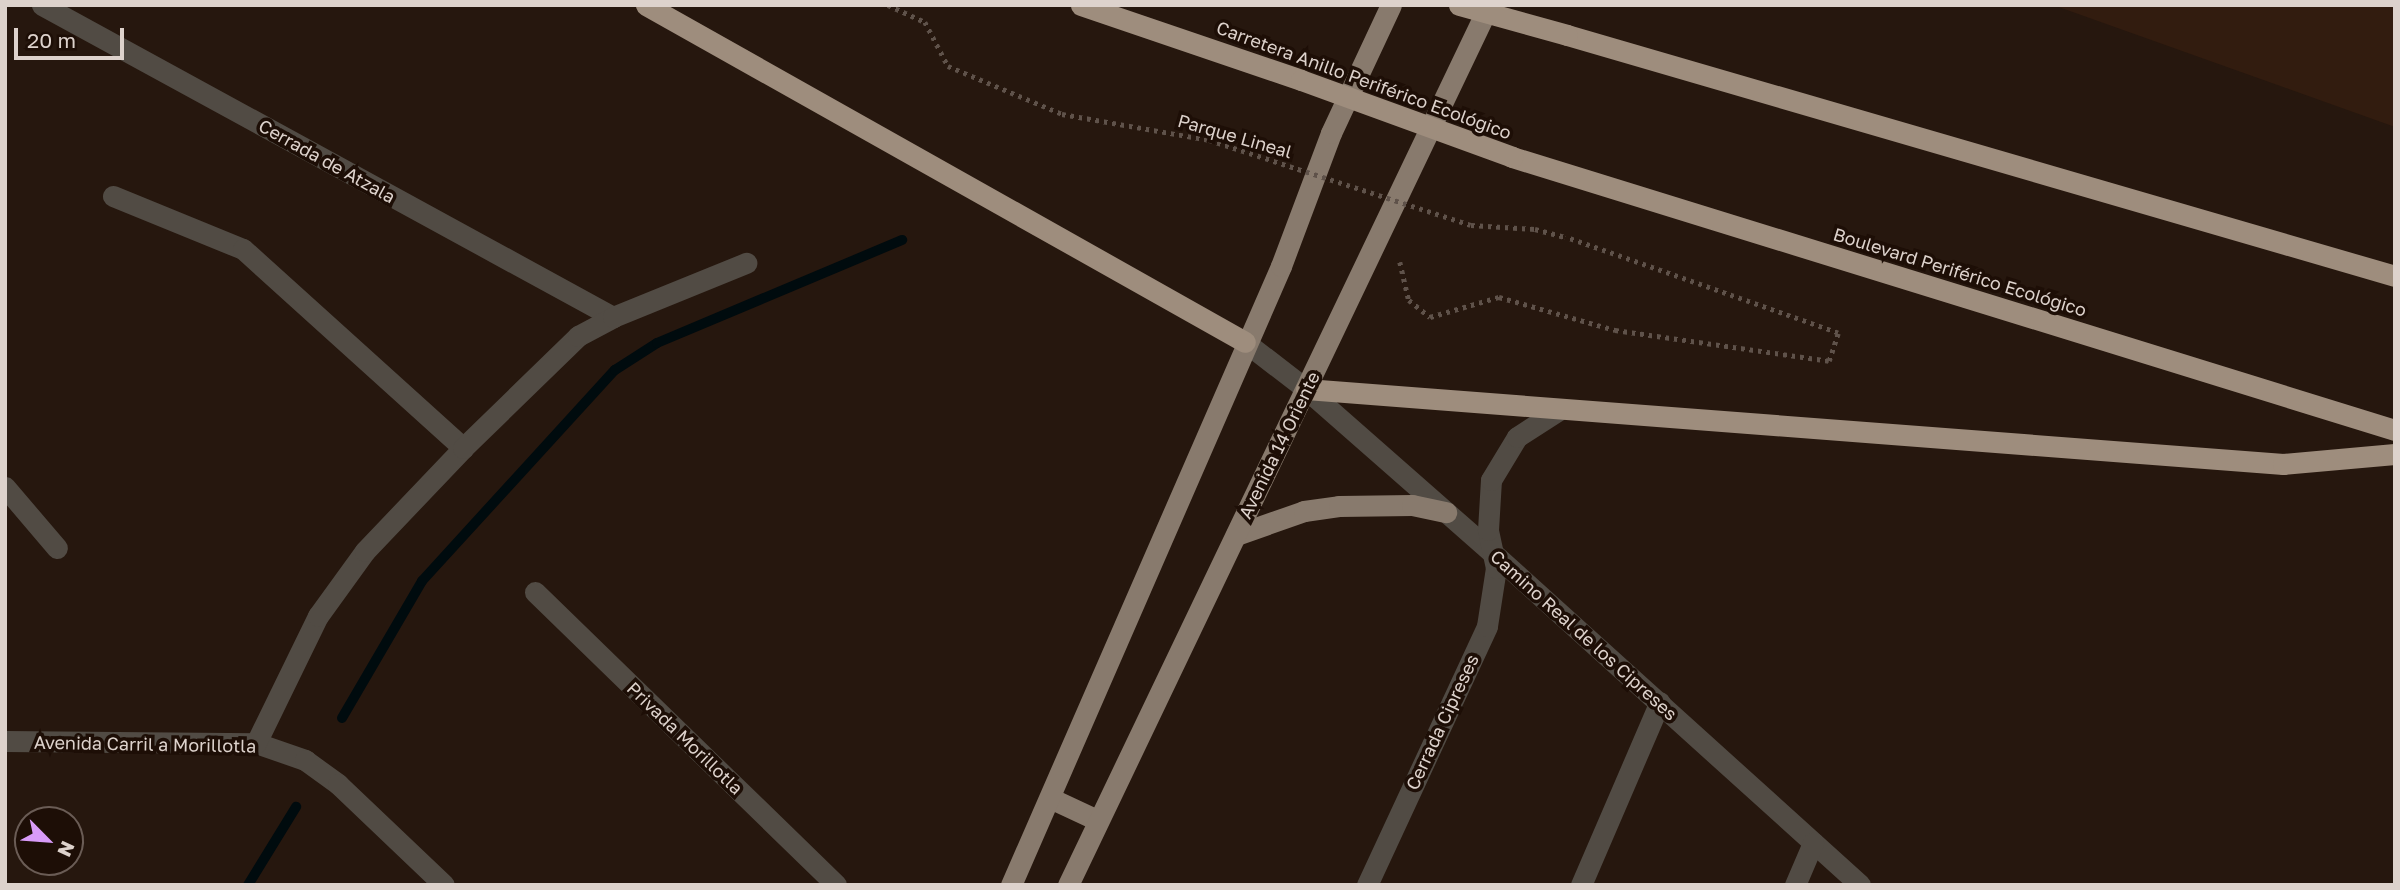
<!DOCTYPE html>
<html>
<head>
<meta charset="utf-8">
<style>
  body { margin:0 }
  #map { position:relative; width:2400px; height:890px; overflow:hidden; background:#26170e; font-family:"Golos Text",sans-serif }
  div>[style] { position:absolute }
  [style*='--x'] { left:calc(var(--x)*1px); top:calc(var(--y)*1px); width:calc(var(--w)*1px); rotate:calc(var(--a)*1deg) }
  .built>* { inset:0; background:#321c0f }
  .stream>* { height:10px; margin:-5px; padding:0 5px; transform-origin:5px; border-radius:5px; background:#000b0e }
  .path>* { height:4.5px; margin-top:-2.25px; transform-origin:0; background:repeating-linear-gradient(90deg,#5f524a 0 3.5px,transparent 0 8.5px) }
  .minor>* { height:21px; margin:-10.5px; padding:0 10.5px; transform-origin:10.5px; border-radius:10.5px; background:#514b44 }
  .major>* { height:21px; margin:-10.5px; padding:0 10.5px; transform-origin:10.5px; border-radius:10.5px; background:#887a6d }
  .highway>* { height:21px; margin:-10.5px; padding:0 10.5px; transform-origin:10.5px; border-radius:10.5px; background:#9e8d7d }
  .path-bridge>* { height:4.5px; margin-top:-2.25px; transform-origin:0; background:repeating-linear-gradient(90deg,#5f524a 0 3.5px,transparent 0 8.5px) }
  .highway-bridge>* { height:21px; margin:-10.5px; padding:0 10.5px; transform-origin:10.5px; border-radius:10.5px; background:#9e8d7d }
  span { translate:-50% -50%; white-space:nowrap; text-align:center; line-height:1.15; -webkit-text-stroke:7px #1d0e06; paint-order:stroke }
  .street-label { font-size:18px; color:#ddd2cc }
  .frame { position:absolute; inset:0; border:7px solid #ddd2cc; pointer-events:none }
  .north { position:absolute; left:14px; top:806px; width:70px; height:70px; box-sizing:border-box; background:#1d0e06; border:2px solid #6a5c55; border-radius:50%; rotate:115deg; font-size:19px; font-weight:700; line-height:28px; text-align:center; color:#ddd2cc }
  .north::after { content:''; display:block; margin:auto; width:24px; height:32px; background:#d89bf8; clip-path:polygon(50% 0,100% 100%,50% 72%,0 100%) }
  .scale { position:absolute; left:14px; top:28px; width:110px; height:32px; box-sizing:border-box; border:4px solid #ddd2cc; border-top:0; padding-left:9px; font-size:21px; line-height:24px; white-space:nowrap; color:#ddd2cc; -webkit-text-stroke:5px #1d0e06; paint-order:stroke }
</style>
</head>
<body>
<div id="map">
  <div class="built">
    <i style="clip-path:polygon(2053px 5px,2395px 5px,2395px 127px)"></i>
  </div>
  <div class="stream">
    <i style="--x:342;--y:718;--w:159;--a:-59.7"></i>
    <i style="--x:422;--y:581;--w:286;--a:-47.6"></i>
    <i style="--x:615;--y:370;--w:50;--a:-32.7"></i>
    <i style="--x:657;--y:343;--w:266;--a:-22.8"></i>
    <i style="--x:248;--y:885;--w:92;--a:-58.4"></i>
  </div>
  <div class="path">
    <i style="--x:1400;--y:262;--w:39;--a:77"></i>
    <i style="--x:1409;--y:300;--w:27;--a:39"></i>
    <i style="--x:1430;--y:317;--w:72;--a:-16.2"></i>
    <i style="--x:1499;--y:297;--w:121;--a:15.9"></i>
    <i style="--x:1615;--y:330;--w:216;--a:8.2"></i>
    <i style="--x:1829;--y:361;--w:29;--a:-72"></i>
    <i style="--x:1838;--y:333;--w:289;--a:-160.6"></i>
  </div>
  <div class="minor">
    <i style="--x:42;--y:5;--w:651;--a:28.65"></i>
    <i style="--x:113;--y:196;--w:140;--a:22.2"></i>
    <i style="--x:243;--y:249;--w:297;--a:42.1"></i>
    <i style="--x:1245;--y:342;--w:77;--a:37.6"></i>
    <i style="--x:1306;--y:389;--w:250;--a:41.3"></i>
    <i style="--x:1494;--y:554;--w:493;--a:42.1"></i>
    <i style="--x:5;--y:487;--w:80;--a:49.6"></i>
    <i style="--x:535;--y:592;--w:420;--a:44.2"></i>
    <i style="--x:5;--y:741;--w:251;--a:0.5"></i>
    <i style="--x:256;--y:743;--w:52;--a:19.1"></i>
    <i style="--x:305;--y:760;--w:41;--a:36"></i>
    <i style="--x:338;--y:784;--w:146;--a:43.6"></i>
    <i style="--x:256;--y:743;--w:141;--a:-64"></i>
    <i style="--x:318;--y:616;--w:80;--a:-54.1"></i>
    <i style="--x:365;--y:551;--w:142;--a:-46.4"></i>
    <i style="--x:463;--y:448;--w:161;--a:-44.2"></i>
    <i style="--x:578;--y:336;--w:40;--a:-28"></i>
    <i style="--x:613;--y:317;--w:144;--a:-22.1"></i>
    <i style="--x:1367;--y:885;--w:285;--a:-65.1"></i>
    <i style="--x:1487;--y:626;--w:59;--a:-81.2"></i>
    <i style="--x:1496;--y:568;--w:39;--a:-102"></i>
    <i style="--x:1488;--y:530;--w:50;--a:-86.6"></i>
    <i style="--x:1491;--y:480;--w:50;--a:-58.8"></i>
    <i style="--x:1517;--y:437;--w:50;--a:-32.7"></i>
    <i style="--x:1581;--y:885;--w:199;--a:-66.7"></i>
    <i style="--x:1795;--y:885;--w:46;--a:-66.8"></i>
  </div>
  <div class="major">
    <i style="--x:1236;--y:535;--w:72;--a:-19.4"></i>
    <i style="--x:1304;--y:511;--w:35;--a:-8"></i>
    <i style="--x:1339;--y:506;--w:73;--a:-0.8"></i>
    <i style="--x:1412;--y:505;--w:35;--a:12"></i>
    <i style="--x:1050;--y:798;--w:52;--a:25.1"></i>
    <i style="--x:1011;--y:885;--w:675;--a:-66.43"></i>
    <i style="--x:1281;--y:266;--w:142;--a:-69.4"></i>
    <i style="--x:1331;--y:133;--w:141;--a:-64.9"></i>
    <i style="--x:1068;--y:885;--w:976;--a:-64.43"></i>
  </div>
  <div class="highway">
    <i style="--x:646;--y:5;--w:687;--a:29.36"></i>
    <i style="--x:1081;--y:5;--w:232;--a:18.8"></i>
    <i style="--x:1567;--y:35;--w:862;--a:16.23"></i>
    <i style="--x:1512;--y:157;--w:924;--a:17.18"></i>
    <i style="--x:1306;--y:389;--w:980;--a:4.39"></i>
    <i style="--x:2283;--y:464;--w:112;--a:-5.1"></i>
  </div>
  <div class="path-bridge">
    <i style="--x:888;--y:5;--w:41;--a:24.7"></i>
    <i style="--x:925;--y:22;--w:50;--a:62.4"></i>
    <i style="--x:948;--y:66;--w:124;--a:22.8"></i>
    <i style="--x:1062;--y:114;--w:149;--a:10"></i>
    <i style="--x:1209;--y:140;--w:275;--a:18"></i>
    <i style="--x:1471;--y:225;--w:64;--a:3.6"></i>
    <i style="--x:1535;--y:229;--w:31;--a:15"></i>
  </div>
  <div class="highway-bridge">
    <i style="--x:1459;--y:5;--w:112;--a:15.5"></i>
    <i style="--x:1301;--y:80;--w:225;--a:20"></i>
  </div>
  <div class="street-label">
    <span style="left:1364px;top:80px;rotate:20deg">Carretera Anillo Periférico Ecológico</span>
    <span style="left:1235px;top:136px;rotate:16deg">Parque Lineal</span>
    <span style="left:327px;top:161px;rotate:29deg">Cerrada de Atzala</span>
    <span style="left:1960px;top:272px;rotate:17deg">Boulevard Periférico Ecológico</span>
    <span style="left:1279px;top:445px;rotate:-64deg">Avenida 14 Oriente</span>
    <span style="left:1584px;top:635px;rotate:42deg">Camino Real de los Cipreses</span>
    <span style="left:1442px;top:722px;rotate:-65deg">Cerrada Cipreses</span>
    <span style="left:685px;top:738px;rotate:44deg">Privada Morillotla</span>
    <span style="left:145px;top:744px;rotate:1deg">Avenida Carril a Morillotla</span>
  </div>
  <div class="frame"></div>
  <div class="north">N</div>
  <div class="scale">20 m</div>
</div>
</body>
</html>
